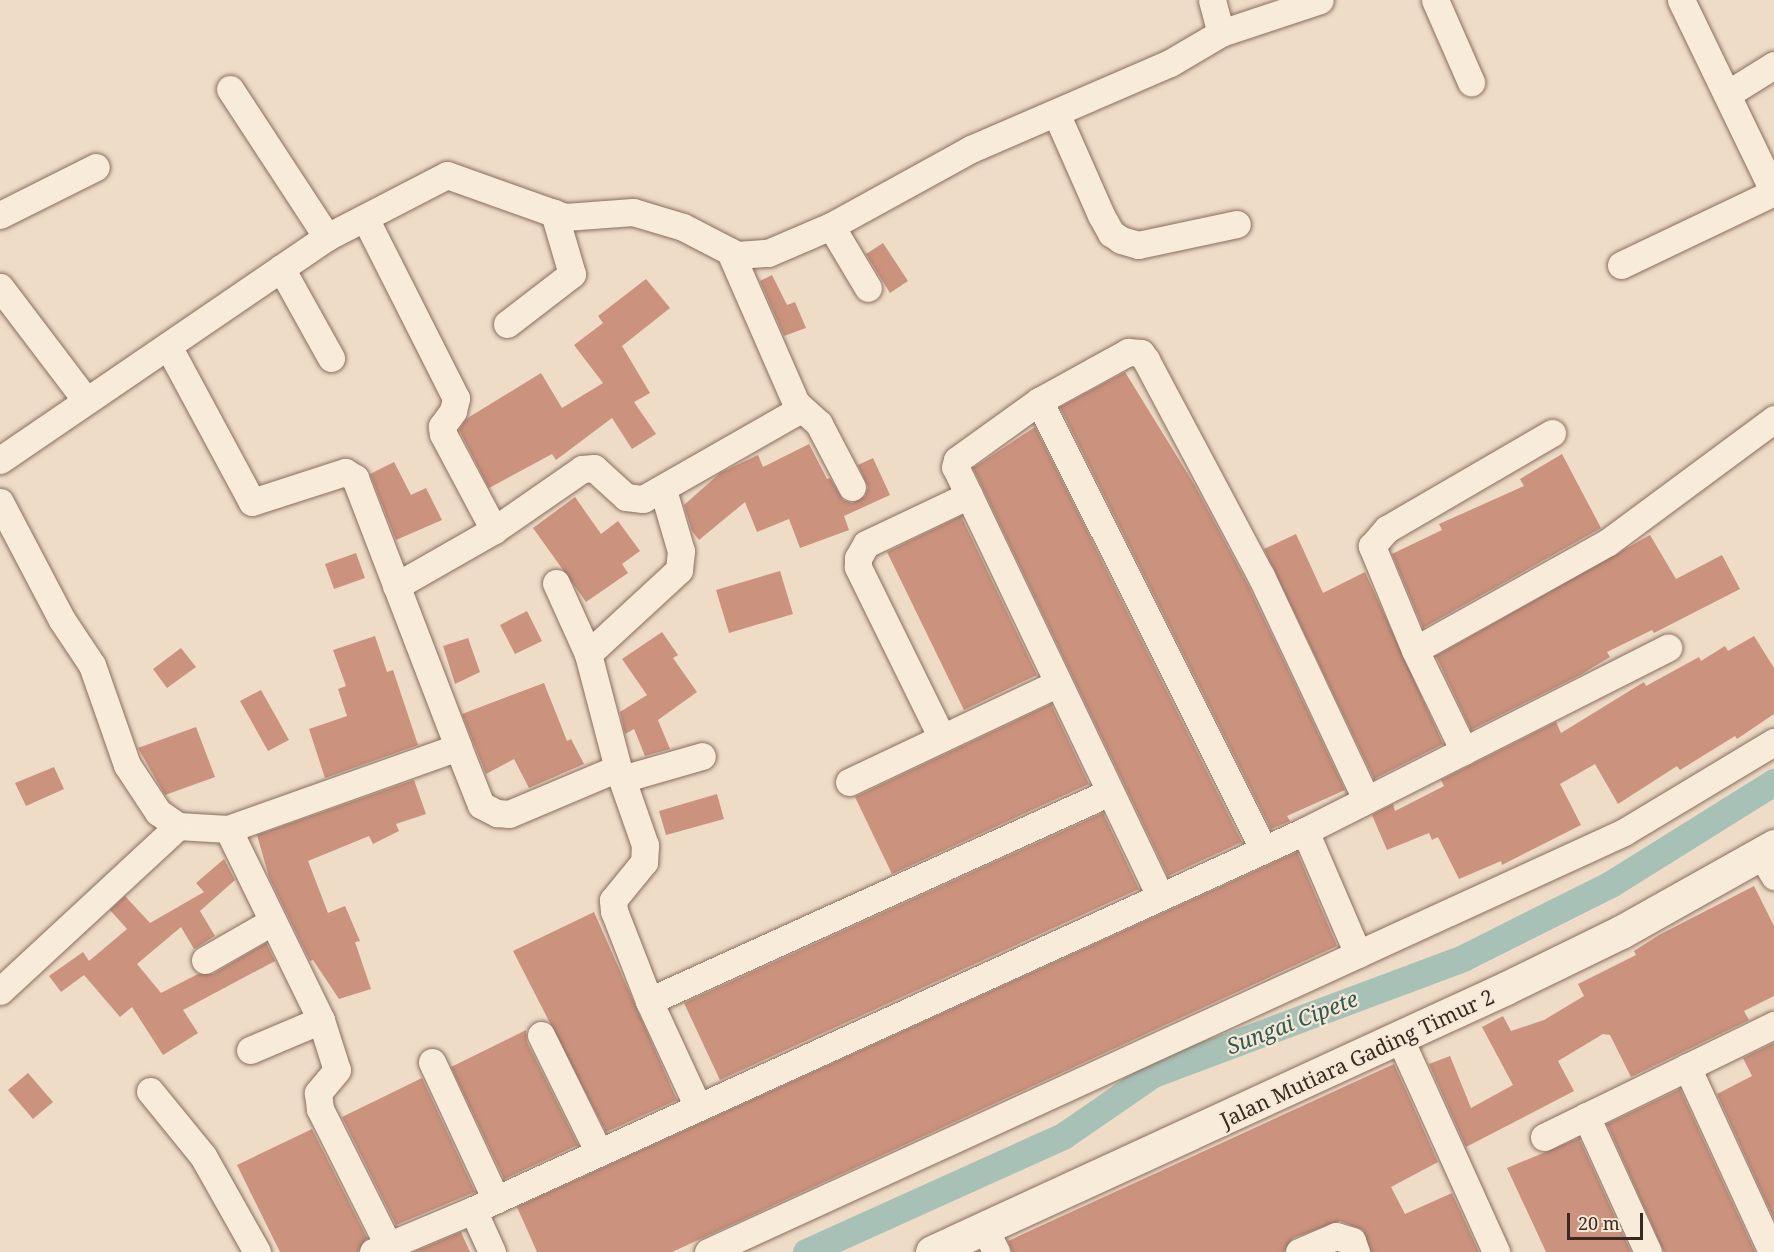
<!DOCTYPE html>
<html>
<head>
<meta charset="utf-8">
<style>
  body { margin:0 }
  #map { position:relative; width:1774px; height:1252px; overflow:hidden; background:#eedcc7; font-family:"Noto Serif",serif }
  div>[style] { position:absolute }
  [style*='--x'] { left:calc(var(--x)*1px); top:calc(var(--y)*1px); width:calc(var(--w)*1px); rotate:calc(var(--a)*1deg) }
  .canal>* { height:27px; margin:-13.5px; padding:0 13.5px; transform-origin:13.5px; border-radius:13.5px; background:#a8c1b6 }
  .building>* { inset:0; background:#cb927e }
  .roads { filter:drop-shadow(0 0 2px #896e5d) drop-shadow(0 0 2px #896e5d) }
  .minor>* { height:27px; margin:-13.5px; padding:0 13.5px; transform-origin:13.5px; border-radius:13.5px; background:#f8ebda }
  .tertiary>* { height:33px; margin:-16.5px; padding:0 16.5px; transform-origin:16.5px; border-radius:16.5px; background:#f8ebda }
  span { translate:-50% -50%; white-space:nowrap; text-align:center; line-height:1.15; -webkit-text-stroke:4.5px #f5e8d7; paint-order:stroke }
  .street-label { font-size:21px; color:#3a2920 }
  .water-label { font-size:22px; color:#305950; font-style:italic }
  .scale { position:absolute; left:1567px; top:1213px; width:76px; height:27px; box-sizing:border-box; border:3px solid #3a2920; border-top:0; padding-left:8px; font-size:18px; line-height:21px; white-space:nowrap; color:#3a2920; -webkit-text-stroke:4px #f5e8d7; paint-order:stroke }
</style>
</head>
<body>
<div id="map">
  <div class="canal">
    <i style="--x:806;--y:1252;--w:282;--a:-24.3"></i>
    <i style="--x:1063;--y:1136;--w:109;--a:-34.6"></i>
    <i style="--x:1153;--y:1074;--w:331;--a:-20.5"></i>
    <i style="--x:1463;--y:958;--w:163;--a:-26.6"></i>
    <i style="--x:1609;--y:885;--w:195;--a:-32"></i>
  </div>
  <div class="building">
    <i style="clip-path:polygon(883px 243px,908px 281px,890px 293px,866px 254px)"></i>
    <i style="clip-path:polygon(772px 275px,787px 305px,795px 302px,806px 328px,784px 336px,760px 281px)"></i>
    <i style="clip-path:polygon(646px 279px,670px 308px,622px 346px,650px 393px,634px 402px,656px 434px,632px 449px,612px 418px,556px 460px,552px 454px,489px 488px,459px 430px,466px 419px,541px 373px,562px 408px,603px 383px,574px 345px,603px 323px,598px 316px)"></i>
    <i style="clip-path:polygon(1125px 372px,1194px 484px,1247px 583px,1345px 790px,1287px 816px,1290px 821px,1271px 829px,1060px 407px)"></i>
    <i style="clip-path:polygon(1035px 427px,1242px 842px,1168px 876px,973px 468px)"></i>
    <i style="clip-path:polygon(809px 444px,827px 479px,830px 478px,843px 500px,852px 503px,865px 496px,868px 487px,858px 465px,873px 458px,890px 495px,844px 516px,849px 530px,800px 548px,789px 519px,757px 532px,745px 502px,699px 540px,692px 531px,684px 505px,720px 473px,758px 455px,763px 467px)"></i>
    <i style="clip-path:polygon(1562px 454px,1601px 528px,1423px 628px,1392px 554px,1442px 530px,1439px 524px,1524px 486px,1520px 479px)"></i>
    <i style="clip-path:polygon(394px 462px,411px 495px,426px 488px,442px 520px,396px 540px,370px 474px)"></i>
    <i style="clip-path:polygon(575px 497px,601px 534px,618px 521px,640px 551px,622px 564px,628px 573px,586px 602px,533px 528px)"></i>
    <i style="clip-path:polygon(961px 516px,1037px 675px,964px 710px,887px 552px)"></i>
    <i style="clip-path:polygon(1296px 534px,1323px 593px,1365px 572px,1443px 744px,1374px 779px,1264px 549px)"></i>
    <i style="clip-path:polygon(1650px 535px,1676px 579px,1722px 555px,1740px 589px,1654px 633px,1652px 630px,1607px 652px,1610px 657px,1582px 674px,1471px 730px,1436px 656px)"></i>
    <i style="clip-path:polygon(356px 553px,365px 578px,334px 589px,325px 564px)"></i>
    <i style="clip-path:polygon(780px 571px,793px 614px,729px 633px,716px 590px)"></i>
    <i style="clip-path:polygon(527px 611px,542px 641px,515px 654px,500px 625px)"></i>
    <i style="clip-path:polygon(662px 632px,678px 655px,673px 658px,697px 692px,658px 720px,670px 749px,645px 756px,634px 729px,625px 734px,620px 712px,647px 695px,622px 659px)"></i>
    <i style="clip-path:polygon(375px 636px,387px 672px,393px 670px,418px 745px,325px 778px,309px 729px,347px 716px,338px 689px,346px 686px,333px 650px)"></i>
    <i style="clip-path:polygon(1754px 636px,1774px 668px,1774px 714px,1737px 739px,1735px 736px,1680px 770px,1677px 766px,1618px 804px,1595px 764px,1560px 784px,1581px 825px,1502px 865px,1501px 861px,1459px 879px,1438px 837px,1432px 840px,1429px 833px,1387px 850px,1372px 815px,1393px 804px,1395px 811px,1444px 786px,1441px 780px,1556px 722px,1561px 733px,1644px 682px,1646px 686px,1699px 657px,1701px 661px,1725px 646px,1728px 651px)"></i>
    <i style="clip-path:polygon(468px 638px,480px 672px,455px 684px,443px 646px)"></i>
    <i style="clip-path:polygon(181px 648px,196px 667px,167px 688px,153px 669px)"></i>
    <i style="clip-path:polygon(544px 683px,567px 741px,571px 739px,584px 764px,529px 788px,514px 759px,486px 774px,462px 714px)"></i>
    <i style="clip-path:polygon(261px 690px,289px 740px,268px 751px,240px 701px)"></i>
    <i style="clip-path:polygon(1051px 704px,1089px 784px,892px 874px,855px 797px)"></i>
    <i style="clip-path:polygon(196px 727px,215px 777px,165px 795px,138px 748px)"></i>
    <i style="clip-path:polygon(54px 767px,64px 789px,26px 806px,15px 783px)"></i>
    <i style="clip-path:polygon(414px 780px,426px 814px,396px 824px,399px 831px,373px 844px,369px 836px,308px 861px,328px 913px,345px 906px,360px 941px,355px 942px,371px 989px,339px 999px,313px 960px,310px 961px,269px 877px,257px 835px)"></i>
    <i style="clip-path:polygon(717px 794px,724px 819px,666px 835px,659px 811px)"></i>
    <i style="clip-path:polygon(1103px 813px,1139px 889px,720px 1080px,684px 1003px)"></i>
    <i style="clip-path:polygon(1297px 852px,1337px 946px,672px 1252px,537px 1252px,517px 1207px)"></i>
    <i style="clip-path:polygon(224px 859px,235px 880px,200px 911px,215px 936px,194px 949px,181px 927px,137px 964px,161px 993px,198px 974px,213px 974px,266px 943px,275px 961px,183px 1010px,198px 1033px,163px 1055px,132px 1007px,120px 1017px,84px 975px,61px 992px,49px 976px,83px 952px,89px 961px,127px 929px,110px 910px,125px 896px,150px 923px,204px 892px,196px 883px)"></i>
    <i style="clip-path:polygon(1754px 886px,1774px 926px,1774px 996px,1744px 1011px,1749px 1020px,1631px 1077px,1610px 1035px,1603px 1034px,1558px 1061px,1574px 1091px,1466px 1147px,1429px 1064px,1450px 1056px,1471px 1108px,1513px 1085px,1482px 1027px,1503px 1016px,1511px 1031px,1544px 1020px,1584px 996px,1578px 984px,1636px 955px,1634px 951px,1659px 935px)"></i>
    <i style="clip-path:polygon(594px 912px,677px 1100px,606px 1132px,513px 951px)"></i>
    <i style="clip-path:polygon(526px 1030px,527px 1042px,578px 1145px,504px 1179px,451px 1067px)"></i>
    <i style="clip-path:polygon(1774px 1043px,1774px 1219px,1717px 1094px,1752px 1076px,1743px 1058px)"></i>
    <i style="clip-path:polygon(1394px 1064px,1438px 1162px,1391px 1187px,1405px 1214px,1452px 1193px,1479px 1252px,1371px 1252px,1363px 1230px,1340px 1221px,1293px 1238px,1284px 1252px,1012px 1252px,1008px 1241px)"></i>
    <i style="clip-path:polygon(28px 1073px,53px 1102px,33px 1119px,8px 1090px)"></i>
    <i style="clip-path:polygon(422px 1078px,475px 1192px,396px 1225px,342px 1117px)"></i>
    <i style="clip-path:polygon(1680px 1089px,1755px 1252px,1664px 1252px,1607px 1124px)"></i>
    <i style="clip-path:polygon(312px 1129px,367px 1238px,358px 1252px,280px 1252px,237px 1165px)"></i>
    <i style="clip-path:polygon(1579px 1138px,1631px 1252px,1546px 1252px,1507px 1168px)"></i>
    <i style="clip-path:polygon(461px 1232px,470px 1252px,414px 1252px)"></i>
  </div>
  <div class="roads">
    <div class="minor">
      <i style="--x:1212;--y:0;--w:34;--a:75"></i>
      <i style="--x:1435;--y:0;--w:90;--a:66.3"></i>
      <i style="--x:1681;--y:0;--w:213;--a:64.2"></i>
      <i style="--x:230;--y:89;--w:177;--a:56.8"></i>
      <i style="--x:1729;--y:93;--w:53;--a:-31.9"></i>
      <i style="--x:1056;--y:113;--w:111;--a:66.2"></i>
      <i style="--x:1101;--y:215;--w:21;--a:61"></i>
      <i style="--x:1111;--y:233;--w:12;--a:35"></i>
      <i style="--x:1121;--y:240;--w:18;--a:16"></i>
      <i style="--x:1138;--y:245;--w:101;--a:-12"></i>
      <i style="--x:0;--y:215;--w:107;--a:-26.6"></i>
      <i style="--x:365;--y:218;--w:202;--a:63.2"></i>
      <i style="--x:456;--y:398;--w:13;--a:103"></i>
      <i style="--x:453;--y:411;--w:19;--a:126"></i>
      <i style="--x:442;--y:426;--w:8;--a:83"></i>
      <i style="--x:443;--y:434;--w:109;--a:62"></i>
      <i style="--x:831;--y:226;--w:72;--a:59.2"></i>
      <i style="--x:1621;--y:265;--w:170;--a:-25.5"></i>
      <i style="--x:281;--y:268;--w:103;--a:60.9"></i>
      <i style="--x:0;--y:287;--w:141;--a:52.8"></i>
      <i style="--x:507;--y:324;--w:82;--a:-37.6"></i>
      <i style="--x:572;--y:274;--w:64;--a:-106.4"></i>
      <i style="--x:168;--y:346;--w:177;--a:61.7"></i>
      <i style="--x:252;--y:502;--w:98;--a:-17.9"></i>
      <i style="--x:345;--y:472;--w:12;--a:31"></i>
      <i style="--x:355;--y:478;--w:288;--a:69"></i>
      <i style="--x:1039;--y:401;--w:500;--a:63.4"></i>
      <i style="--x:796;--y:403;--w:31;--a:42"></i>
      <i style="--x:819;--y:424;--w:71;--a:62.4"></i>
      <i style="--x:0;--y:460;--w:396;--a:-34.3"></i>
      <i style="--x:327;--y:237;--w:135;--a:-27.3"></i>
      <i style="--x:447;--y:175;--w:125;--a:19.6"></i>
      <i style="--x:565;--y:217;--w:68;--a:-4.2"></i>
      <i style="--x:633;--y:212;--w:52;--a:16.7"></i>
      <i style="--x:683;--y:227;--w:61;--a:27.4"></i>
      <i style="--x:737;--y:255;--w:31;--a:-4"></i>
      <i style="--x:768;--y:253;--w:69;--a:-23.2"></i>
      <i style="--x:831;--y:226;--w:160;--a:-28.8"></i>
      <i style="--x:971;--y:149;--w:217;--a:-23.4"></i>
      <i style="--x:1170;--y:63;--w:59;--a:-30.5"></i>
      <i style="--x:1221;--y:33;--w:104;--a:-18.4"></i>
      <i style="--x:663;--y:490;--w:64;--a:73.6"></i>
      <i style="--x:681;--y:551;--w:19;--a:96"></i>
      <i style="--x:679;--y:570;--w:124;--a:137.3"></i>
      <i style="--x:588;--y:654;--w:118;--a:75.3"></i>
      <i style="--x:618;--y:768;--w:82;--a:70.7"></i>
      <i style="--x:645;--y:845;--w:17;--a:93"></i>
      <i style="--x:644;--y:862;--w:49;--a:129.2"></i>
      <i style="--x:613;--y:900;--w:11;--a:85"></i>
      <i style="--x:614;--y:911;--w:97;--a:68.7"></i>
      <i style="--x:649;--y:1001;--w:115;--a:65.2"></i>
      <i style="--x:0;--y:502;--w:133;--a:62.3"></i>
      <i style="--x:62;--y:620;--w:54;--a:56.3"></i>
      <i style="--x:92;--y:665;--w:106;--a:70.7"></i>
      <i style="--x:127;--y:765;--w:56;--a:56.6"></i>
      <i style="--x:158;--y:812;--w:24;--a:35"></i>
      <i style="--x:178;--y:826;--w:50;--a:3.4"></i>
      <i style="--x:228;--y:829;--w:244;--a:-19.6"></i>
      <i style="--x:458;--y:747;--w:62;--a:68.4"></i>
      <i style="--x:481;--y:805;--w:18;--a:27"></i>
      <i style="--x:497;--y:813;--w:12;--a:5"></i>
      <i style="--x:509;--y:814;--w:118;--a:-22.9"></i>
      <i style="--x:556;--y:583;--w:78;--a:65.7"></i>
      <i style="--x:396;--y:586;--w:113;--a:-29.7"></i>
      <i style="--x:494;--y:530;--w:107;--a:-34.7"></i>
      <i style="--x:582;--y:469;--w:12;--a:-5"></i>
      <i style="--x:594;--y:468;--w:43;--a:42.2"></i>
      <i style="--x:626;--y:497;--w:17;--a:7"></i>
      <i style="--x:643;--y:499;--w:174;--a:-29.7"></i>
      <i style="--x:794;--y:413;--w:10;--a:-79"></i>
      <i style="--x:796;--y:403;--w:165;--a:-113.6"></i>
      <i style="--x:1415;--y:650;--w:221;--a:-29.2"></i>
      <i style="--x:1608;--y:542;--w:207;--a:-36.5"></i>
      <i style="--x:942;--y:738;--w:191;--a:-116.2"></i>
      <i style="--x:858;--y:567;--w:9;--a:-90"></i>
      <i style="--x:858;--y:558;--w:16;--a:-60"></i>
      <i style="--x:866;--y:544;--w:114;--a:-25.4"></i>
      <i style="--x:1464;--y:751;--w:112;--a:-115.9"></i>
      <i style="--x:1415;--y:650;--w:113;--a:-112.5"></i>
      <i style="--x:1372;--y:546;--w:23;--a:-49"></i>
      <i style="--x:1387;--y:529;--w:191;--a:-30.2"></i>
      <i style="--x:622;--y:779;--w:83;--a:-16"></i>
      <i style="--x:849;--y:782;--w:231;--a:-25.3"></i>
      <i style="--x:228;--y:829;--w:212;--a:64"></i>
      <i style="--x:321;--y:1020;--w:77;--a:157.1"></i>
      <i style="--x:1305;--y:831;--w:134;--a:66.7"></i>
      <i style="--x:1761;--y:854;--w:26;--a:59"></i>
      <i style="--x:1160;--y:896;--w:475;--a:-115.5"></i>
      <i style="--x:955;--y:467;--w:7;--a:-74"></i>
      <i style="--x:957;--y:460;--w:101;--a:-35.7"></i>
      <i style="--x:1039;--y:401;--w:102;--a:-28.8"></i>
      <i style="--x:1128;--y:352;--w:13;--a:4"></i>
      <i style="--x:1141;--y:353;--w:9;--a:54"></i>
      <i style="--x:1146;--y:360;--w:245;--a:62"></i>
      <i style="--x:1261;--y:576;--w:246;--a:64.8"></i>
      <i style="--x:205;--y:960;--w:78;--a:-29.8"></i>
      <i style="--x:0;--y:991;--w:243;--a:-42.8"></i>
      <i style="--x:649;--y:1001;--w:506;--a:-24.39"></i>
      <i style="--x:321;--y:1020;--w:52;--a:72.3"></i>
      <i style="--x:337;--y:1070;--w:30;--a:130"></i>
      <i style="--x:318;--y:1093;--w:16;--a:83"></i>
      <i style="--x:320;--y:1109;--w:152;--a:63.4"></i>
      <i style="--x:541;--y:1035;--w:131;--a:63.8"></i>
      <i style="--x:1400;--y:1039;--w:234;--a:65.7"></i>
      <i style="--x:432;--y:1062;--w:152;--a:65.1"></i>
      <i style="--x:1687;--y:1067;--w:204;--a:65.3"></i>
      <i style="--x:150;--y:1091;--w:84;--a:50.8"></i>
      <i style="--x:203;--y:1156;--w:110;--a:60.6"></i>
      <i style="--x:1586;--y:1116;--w:149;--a:65.5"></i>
      <i style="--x:1544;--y:1137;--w:256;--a:-26"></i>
      <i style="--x:984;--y:1227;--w:28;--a:64"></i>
      <i style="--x:373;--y:1252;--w:108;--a:-22.8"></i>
      <i style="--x:492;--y:1252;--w:46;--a:-114.3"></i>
      <i style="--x:473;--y:1210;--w:914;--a:-24.49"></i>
      <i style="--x:1305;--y:831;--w:407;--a:-26.8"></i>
      <i style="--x:708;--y:1252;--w:1008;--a:-24.63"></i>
      <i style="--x:1624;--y:832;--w:175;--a:-31"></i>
      <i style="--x:1299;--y:1252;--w:40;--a:-23.4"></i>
      <i style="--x:1336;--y:1236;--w:17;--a:17"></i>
      <i style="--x:1352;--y:1241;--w:12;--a:70"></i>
    </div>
    <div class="tertiary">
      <i style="--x:932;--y:1252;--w:632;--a:-24.7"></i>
      <i style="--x:1506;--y:988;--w:128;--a:-26"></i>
      <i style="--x:1621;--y:932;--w:176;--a:-29.3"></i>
    </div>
  </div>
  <div class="street-label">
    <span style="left:1357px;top:1058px;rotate:-25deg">Jalan Mutiara Gading Timur 2</span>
  </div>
  <div class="water-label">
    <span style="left:1292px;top:1022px;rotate:-21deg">Sungai Cipete</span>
  </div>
  <div class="scale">20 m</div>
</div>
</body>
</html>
